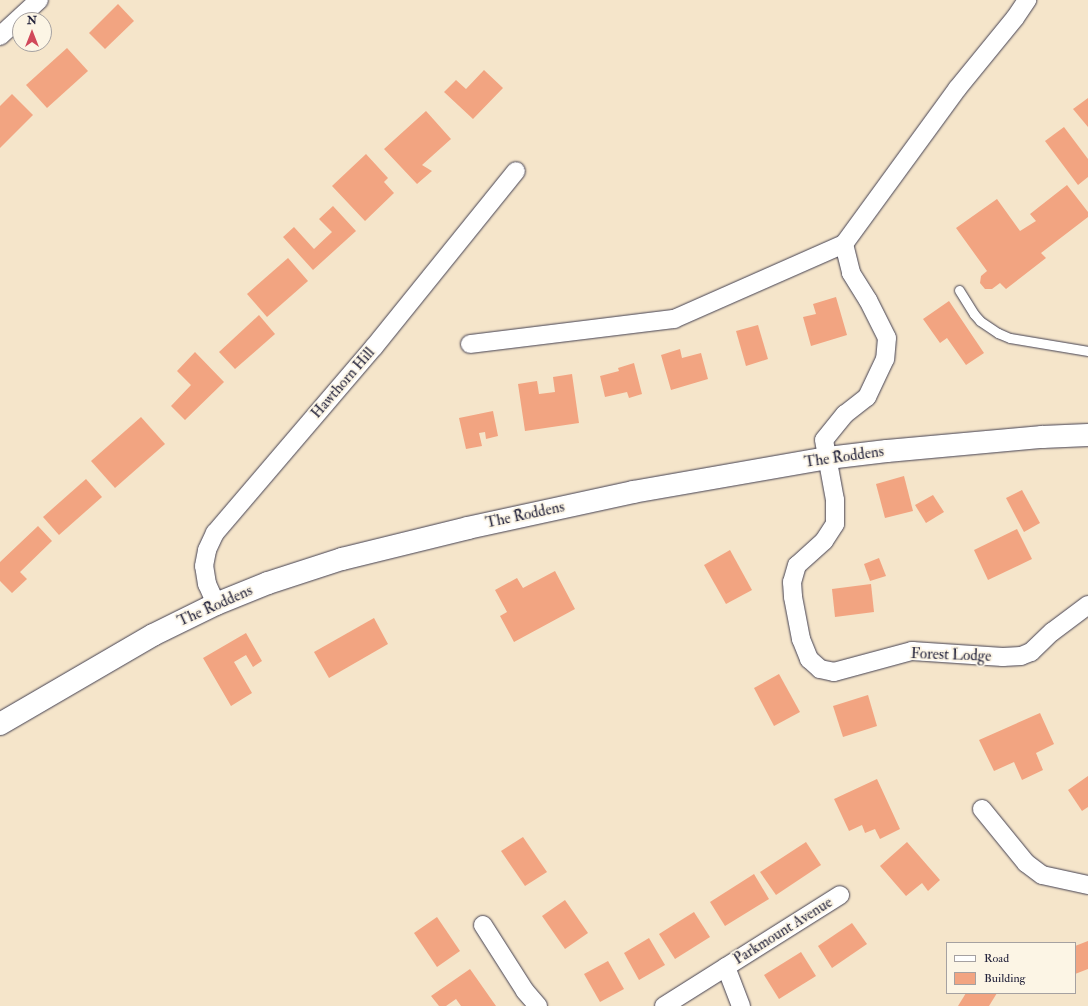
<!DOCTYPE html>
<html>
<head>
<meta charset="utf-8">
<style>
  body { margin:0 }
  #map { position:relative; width:1088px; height:1006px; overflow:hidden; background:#f5e5ca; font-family:"IM FELL Double Pica",serif }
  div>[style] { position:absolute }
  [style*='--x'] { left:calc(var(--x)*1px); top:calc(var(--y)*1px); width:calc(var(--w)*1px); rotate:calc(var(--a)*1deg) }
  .building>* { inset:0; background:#f2a481 }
  .roads { filter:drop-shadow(0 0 1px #423f50) drop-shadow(0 0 1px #423f50) }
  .service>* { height:9px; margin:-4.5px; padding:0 4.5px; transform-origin:4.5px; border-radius:4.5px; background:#fff }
  .minor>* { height:18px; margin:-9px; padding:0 9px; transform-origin:9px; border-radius:9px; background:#fff }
  .tertiary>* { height:22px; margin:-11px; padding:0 11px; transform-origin:11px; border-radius:11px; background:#fff }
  span { translate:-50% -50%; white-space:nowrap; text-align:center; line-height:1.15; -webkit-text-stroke:3.5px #fcf5e5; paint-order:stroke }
  .street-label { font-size:15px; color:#22223b }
  .legend { position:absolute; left:946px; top:942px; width:130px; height:52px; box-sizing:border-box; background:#fcf5e5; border:1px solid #a5a1a1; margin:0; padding:5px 7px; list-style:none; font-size:12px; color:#22223b }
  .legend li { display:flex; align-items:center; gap:8px; height:20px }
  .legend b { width:20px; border:1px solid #a5a1a1 }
  .north { position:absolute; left:12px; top:12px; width:40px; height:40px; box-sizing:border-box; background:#fcf5e5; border:1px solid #a5a1a1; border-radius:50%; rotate:0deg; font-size:11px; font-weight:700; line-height:16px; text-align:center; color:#22223b }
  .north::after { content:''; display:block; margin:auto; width:14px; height:18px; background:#d1495b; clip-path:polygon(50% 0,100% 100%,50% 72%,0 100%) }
</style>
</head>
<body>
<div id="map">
  <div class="building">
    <i style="clip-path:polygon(118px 4px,134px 21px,105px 49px,89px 33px)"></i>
    <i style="clip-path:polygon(67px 48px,88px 71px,47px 108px,26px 85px)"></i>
    <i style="clip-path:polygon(484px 70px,503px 88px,473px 119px,444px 92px,456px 80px,466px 89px)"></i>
    <i style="clip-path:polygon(12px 94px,33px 115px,0 148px,0 106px)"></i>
    <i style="clip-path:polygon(1088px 98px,1088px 127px,1073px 109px)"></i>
    <i style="clip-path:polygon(426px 111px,451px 139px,422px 165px,432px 171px,417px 184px,384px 149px)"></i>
    <i style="clip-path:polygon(1064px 127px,1088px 159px,1088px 177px,1078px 185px,1045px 141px)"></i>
    <i style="clip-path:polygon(366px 154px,388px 178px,384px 182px,394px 193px,365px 221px,332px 186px)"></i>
    <i style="clip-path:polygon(1067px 185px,1088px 212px,1088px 217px,1041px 253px,1046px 258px,1006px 289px,1000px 283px,992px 289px,985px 289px,980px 283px,981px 276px,987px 271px,956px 228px,997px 199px,1020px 231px,1036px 221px,1030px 214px)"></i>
    <i style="clip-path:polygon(333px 206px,356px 231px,313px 270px,283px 237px,294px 227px,314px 249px,332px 232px,319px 219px)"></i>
    <i style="clip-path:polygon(288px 258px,308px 281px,267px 317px,247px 294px)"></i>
    <i style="clip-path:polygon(836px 297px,847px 335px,811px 346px,803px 317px,816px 314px,813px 304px)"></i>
    <i style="clip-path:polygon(949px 301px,984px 353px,966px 365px,947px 338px,940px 343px,923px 319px)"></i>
    <i style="clip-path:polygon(259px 315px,275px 334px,235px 369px,219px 352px)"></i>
    <i style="clip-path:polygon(758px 325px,768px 359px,746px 366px,736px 331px)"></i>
    <i style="clip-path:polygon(680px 349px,682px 358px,701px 353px,708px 379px,671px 390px,661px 355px)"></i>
    <i style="clip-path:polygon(195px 352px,224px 382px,185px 420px,171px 406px,191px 385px,177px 371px)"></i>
    <i style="clip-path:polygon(634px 363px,642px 394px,629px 398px,627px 392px,605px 397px,600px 376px,619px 371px,618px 368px)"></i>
    <i style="clip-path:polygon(572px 374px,579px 423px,525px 431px,518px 384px,537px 381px,539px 394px,555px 392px,553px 377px)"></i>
    <i style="clip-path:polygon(493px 411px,498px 436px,486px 439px,485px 432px,479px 433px,482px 446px,466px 449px,459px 418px)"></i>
    <i style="clip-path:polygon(141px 417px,165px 444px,115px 488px,91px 461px)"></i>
    <i style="clip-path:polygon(904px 476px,913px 511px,885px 518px,876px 484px)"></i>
    <i style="clip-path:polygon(86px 479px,102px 497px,59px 535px,43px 517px)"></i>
    <i style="clip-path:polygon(1022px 490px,1040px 523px,1024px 532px,1006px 498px)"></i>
    <i style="clip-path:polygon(933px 495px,944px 512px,926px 523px,915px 505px)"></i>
    <i style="clip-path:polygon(38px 526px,52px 541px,20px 572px,27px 579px,12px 593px,0 581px,0 562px)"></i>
    <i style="clip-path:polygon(1017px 529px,1032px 559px,988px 580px,974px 550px)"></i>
    <i style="clip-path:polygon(730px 550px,752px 590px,726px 604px,704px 565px)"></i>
    <i style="clip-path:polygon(879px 558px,886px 576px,870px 581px,864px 564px)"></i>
    <i style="clip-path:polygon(555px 571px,575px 609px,514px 642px,500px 616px,507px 612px,495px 590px,517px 578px,523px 588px)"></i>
    <i style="clip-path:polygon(871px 584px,874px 612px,835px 617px,832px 589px)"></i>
    <i style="clip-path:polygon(374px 618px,388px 644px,329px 678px,314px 652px)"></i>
    <i style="clip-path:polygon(246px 633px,262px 661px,253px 667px,246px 655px,234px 662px,252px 693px,231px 706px,203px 658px)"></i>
    <i style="clip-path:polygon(779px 674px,800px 712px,774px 726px,754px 688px)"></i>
    <i style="clip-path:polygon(868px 695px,877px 726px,843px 737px,833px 706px)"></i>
    <i style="clip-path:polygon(1040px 713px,1054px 744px,1036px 753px,1043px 770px,1022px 780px,1014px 762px,994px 771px,979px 740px)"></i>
    <i style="clip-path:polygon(1088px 776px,1088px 807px,1082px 811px,1068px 790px)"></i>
    <i style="clip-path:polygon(877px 779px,900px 829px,880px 839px,875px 829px,865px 833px,862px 825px,849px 831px,834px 799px)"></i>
    <i style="clip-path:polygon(523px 837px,547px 872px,525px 886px,501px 851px)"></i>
    <i style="clip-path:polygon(806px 842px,821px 865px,776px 895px,760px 872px)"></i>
    <i style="clip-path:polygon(907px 842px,940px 880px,928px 891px,922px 883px,906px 896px,880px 866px)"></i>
    <i style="clip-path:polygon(754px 874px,769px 899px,725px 926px,710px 902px)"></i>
    <i style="clip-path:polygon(565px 900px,588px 933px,565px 949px,542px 916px)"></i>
    <i style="clip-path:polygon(694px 912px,710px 937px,675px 959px,659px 934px)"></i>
    <i style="clip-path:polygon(437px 917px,460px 951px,437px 967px,414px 933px)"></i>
    <i style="clip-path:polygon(852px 923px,867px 944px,832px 968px,818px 946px)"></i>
    <i style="clip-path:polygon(649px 938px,665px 965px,639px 980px,624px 953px)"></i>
    <i style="clip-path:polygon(1088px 941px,1088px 969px,1075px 974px,1075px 946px)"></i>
    <i style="clip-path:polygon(801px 952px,816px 976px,779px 999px,764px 975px)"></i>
    <i style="clip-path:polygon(608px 961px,624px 989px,600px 1002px,584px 974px)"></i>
    <i style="clip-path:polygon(470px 969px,496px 1006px,461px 1006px,456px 999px,446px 1006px,439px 1006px,431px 996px)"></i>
    <i style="clip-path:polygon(966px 993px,997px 993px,989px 1006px,958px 1006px)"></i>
  </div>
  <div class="roads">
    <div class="service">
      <i style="--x:959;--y:290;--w:28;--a:58"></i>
      <i style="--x:974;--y:314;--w:9;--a:49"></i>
      <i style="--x:980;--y:321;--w:22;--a:34"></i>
      <i style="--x:998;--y:333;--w:13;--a:23"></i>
      <i style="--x:1010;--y:338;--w:79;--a:9.5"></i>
    </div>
    <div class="minor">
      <i style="--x:0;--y:36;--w:53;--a:-42.7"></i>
      <i style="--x:844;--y:244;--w:30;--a:76"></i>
      <i style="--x:851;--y:273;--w:32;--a:58"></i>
      <i style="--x:868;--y:300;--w:42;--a:63.4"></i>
      <i style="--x:887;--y:338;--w:21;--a:95"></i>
      <i style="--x:885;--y:359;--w:42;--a:115.3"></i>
      <i style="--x:867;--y:397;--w:28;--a:142"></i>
      <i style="--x:845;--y:414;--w:33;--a:129"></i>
      <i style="--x:824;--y:440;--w:61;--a:79.6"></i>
      <i style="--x:835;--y:500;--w:24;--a:90"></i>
      <i style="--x:835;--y:524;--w:20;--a:123"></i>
      <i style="--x:824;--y:541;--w:36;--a:138"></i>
      <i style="--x:797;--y:565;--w:18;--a:106"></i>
      <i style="--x:792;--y:582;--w:15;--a:86"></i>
      <i style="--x:793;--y:597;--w:43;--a:79.2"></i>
      <i style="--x:801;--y:639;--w:22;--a:68"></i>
      <i style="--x:809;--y:659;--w:15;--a:42"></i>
      <i style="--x:820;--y:669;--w:14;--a:12"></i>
      <i style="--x:834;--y:672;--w:81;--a:-15.1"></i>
      <i style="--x:912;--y:651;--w:91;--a:3.8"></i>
      <i style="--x:1003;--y:657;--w:18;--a:-3"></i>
      <i style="--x:1021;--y:656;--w:11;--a:-22"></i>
      <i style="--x:1031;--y:652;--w:29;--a:-44"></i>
      <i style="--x:1052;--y:632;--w:45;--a:-36.9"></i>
      <i style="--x:470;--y:344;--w:206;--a:-7"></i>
      <i style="--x:674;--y:319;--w:186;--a:-23.8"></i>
      <i style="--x:844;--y:244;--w:192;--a:-53.9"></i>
      <i style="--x:957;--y:89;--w:92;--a:-50.8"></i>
      <i style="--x:1015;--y:18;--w:22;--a:-56"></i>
      <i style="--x:216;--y:604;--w:22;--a:-114"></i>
      <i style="--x:207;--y:584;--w:18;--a:-99"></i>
      <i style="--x:204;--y:566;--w:16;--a:-79"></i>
      <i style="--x:207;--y:550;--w:19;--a:-65"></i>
      <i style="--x:215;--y:533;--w:245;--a:-49.5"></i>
      <i style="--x:374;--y:347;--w:226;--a:-51.1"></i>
      <i style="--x:982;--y:809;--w:70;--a:50.8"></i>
      <i style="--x:1026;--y:863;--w:20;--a:37"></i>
      <i style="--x:1042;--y:875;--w:47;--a:12.3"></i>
      <i style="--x:483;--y:925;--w:78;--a:57.5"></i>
      <i style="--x:525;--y:991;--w:20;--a:49"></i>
      <i style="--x:726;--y:967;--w:42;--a:69"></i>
      <i style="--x:664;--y:1006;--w:208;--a:-32.2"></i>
    </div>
    <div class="tertiary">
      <i style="--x:0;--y:724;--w:177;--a:-30.2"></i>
      <i style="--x:153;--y:635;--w:70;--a:-26.2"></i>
      <i style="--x:216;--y:604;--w:56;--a:-22"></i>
      <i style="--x:268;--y:583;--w:78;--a:-18"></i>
      <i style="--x:342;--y:559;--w:130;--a:-13.8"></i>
      <i style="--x:468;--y:528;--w:169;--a:-12.3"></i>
      <i style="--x:633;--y:492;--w:198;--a:-9.9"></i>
      <i style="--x:828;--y:458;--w:59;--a:-6.8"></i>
      <i style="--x:887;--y:451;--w:156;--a:-5.2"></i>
      <i style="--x:1042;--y:437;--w:46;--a:-2.5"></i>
    </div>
  </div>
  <div class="street-label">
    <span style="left:343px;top:383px;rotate:-49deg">Hawthorn Hill</span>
    <span style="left:844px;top:457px;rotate:-8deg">The Roddens</span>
    <span style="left:525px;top:515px;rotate:-12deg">The Roddens</span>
    <span style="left:215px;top:606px;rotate:-24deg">The Roddens</span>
    <span style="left:951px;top:655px;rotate:2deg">Forest Lodge</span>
    <span style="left:783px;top:931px;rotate:-32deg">Parkmount Avenue</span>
  </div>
  <ul class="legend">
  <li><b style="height:5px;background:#fff"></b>Road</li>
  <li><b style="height:11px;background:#f2a481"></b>Building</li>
  </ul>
  <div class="north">N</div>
</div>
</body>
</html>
